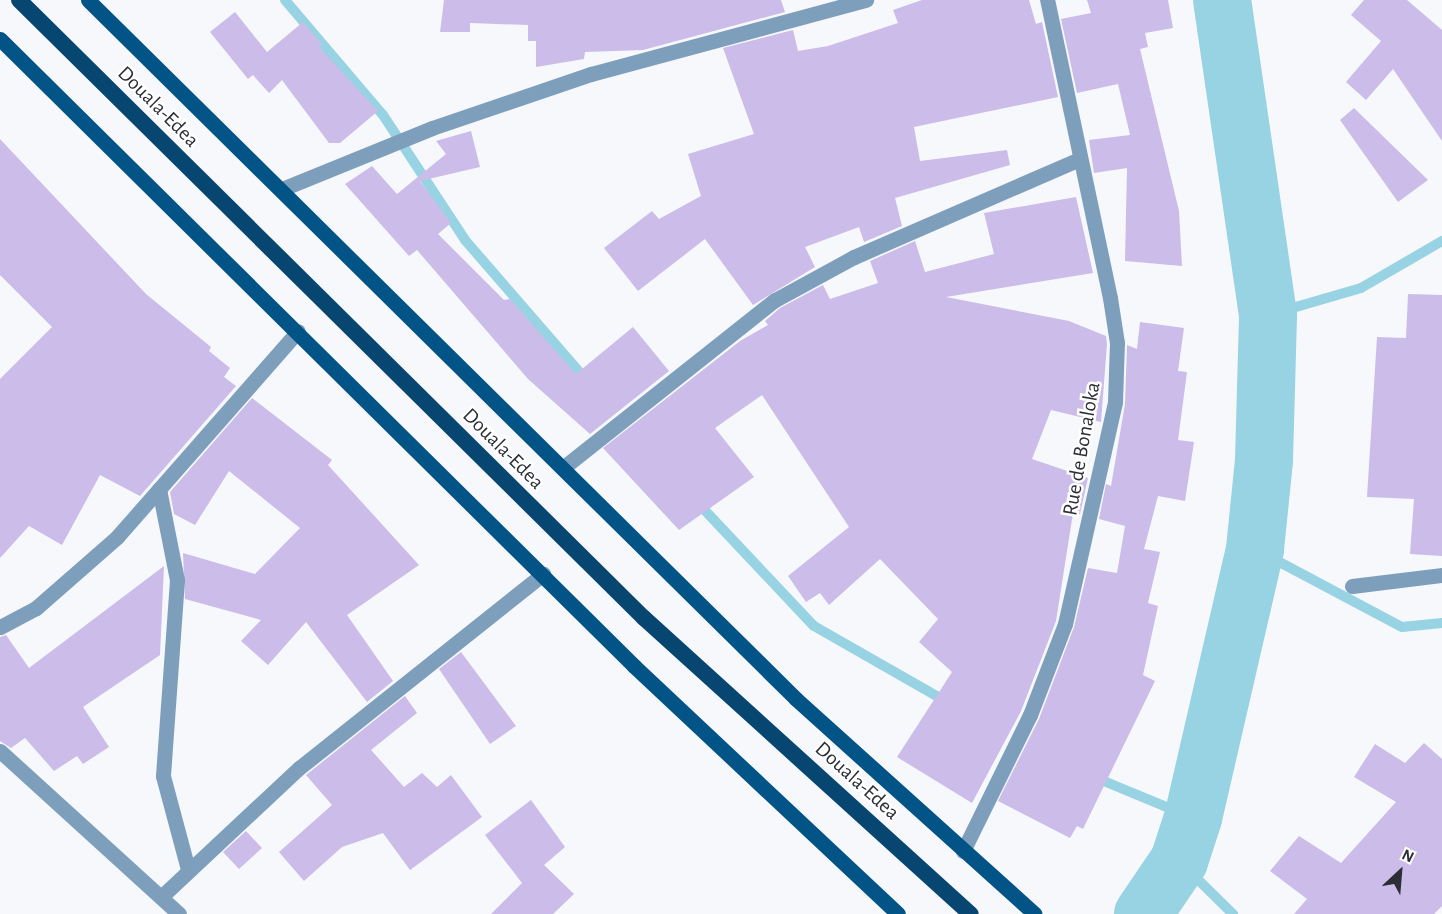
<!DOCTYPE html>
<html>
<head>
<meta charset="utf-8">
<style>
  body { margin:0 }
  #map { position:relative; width:1442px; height:914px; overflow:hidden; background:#f7f8fc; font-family:"Alegreya Sans",sans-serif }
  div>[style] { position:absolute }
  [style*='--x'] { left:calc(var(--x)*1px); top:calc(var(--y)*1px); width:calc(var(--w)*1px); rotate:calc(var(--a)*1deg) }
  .stream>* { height:10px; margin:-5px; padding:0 5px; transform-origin:5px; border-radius:5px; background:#98d3e3 }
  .river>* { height:58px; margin:-29px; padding:0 29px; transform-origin:29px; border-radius:29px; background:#98d3e3 }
  .building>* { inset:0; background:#cbbce9 }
  .minor>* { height:15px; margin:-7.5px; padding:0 7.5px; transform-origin:7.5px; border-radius:7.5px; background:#7e9fbc }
  .primary>* { height:15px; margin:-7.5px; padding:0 7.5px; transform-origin:7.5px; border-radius:7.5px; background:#015485 }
  .trunk>* { height:16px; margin:-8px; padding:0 8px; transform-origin:8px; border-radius:8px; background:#064670 }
  span { translate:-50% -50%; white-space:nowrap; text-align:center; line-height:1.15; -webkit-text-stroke:5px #fff; paint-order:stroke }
  .street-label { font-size:21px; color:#2c2e36 }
  .north { position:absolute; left:1370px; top:842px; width:60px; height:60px; -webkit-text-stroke:4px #fff; paint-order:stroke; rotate:26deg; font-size:16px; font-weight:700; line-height:24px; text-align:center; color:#2c2e36 }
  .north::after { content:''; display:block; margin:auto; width:21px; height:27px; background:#2c2e36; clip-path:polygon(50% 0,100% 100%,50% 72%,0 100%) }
</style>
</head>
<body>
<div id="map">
  <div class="stream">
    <i style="--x:285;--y:0;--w:151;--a:49.6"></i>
    <i style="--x:383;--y:115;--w:149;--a:56.7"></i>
    <i style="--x:465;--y:240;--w:188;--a:49.1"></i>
    <i style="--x:1268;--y:315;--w:97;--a:-16.2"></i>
    <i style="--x:1361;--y:288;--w:94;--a:-30.1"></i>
    <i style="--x:697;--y:502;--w:170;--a:46.7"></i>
    <i style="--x:814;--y:626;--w:155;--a:29.7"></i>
    <i style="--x:1255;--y:549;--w:166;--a:28"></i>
    <i style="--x:1402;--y:627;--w:40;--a:-5.7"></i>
    <i style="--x:1094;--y:777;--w:107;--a:22.5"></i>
    <i style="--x:1179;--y:861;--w:76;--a:44.5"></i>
  </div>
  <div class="river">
    <i style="--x:1143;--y:914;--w:64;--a:-55.8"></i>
    <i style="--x:1179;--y:861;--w:45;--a:-72"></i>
    <i style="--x:1193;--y:818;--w:276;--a:-77"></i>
    <i style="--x:1255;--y:549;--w:89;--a:-84.2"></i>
    <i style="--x:1264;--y:460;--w:145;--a:-88.4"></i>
    <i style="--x:1268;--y:315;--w:318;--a:-98.3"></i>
  </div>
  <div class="building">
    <i style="clip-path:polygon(444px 0,781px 0,785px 12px,643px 50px,585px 52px,584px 59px,536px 67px,536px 41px,528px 41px,528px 25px,470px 23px,470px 32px,440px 32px)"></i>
    <i style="clip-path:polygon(922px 0,1029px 0,1036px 24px,1042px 22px,1058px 97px,914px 127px,920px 161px,1007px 150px,1010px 165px,895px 198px,902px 226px,864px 242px,859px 227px,805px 247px,815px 267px,753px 305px,705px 239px,638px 291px,604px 248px,652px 211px,659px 219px,701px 196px,688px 154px,754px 134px,723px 48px,793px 30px,798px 51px,828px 46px,898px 23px,893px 10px)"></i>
    <i style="clip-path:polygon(1087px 0,1168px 0,1173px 28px,1145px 33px,1148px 47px,1140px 49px,1179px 211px,1182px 266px,1125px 261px,1127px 168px,1094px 173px,1089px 140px,1130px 135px,1118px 84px,1077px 93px,1061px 19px,1091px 13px)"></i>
    <i style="clip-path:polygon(1364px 0,1407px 0,1442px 30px,1442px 141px,1393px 69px,1366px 100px,1346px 82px,1381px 41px,1351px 15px)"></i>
    <i style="clip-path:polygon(235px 12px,267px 52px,303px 22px,322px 44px,319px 47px,378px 111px,340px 143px,329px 143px,282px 80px,269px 93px,253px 75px,248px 79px,210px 32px)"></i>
    <i style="clip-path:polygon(1354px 108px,1428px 180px,1398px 202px,1340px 120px)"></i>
    <i style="clip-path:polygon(471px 131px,480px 167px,420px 181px,451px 223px,438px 234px,504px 300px,510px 299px,576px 374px,633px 327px,669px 371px,590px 434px,528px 379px,417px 250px,409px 256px,345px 184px,372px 166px,397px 194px,446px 154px,436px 141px)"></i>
    <i style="clip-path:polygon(0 139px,146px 294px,211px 347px,209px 351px,230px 368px,224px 377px,236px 386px,140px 496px,100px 475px,62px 545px,29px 526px,0 558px,0 379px,52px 327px,0 275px)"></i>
    <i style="clip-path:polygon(1076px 197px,1093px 273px,946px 297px,1069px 321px,1106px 336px,1107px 344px,1101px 422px,1051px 410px,1032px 459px,1088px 478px,1080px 514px,1073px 513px,1056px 621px,1021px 711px,972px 803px,897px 757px,952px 672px,919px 642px,938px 619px,880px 559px,829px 605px,820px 593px,806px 602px,788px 576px,849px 527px,762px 395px,715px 428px,754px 477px,679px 530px,603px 448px,740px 341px,768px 325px,765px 321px,780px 308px,823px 285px,830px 299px,878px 283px,870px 261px,915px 241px,925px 272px,994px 254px,984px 213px)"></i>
    <i style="clip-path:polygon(1408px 294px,1442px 295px,1442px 556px,1410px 554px,1414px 499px,1367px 497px,1377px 337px,1406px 338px)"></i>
    <i style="clip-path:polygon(1140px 322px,1184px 328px,1178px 371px,1187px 372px,1178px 440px,1194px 442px,1185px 501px,1158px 496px,1144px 549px,1160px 552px,1148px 603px,1158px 606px,1143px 675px,1155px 681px,1083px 829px,1077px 826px,1070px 838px,998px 801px,1039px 719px,1074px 627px,1088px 568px,1117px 573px,1125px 526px,1099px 519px,1106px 484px,1111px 486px,1125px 404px,1127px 345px,1137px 349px)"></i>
    <i style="clip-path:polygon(252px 398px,332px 460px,328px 465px,419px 565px,347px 615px,393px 681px,367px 702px,306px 622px,268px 665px,241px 641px,261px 620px,185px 599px,183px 553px,255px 574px,300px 528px,229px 471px,195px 525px,174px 514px,170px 492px)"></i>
    <i style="clip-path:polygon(164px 566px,160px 655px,83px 707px,109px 747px,83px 764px,77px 756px,54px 771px,25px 738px,11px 748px,0 741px,0 637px,6px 635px,29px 668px)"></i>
    <i style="clip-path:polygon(461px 652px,516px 726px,490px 744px,439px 669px)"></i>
    <i style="clip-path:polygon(405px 696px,417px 713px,371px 750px,404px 787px,422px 773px,437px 787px,451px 775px,482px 817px,410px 870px,383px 833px,342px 847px,304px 881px,279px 852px,332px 805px,306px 775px)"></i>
    <i style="clip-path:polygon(1424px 743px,1442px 759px,1442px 906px,1434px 914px,1294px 914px,1307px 899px,1270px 871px,1299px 836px,1341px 863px,1396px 802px,1354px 777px,1375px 744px,1405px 763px)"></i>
    <i style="clip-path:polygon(531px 800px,565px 847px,544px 865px,574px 894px,553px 914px,491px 914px,522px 883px,485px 835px)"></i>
    <i style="clip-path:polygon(246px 831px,262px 848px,239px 869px,223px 852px)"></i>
  </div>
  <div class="minor">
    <i style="--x:282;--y:189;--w:162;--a:-22.1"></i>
    <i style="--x:432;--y:128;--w:168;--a:-18.8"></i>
    <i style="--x:591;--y:74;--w:285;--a:-15.1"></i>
    <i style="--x:564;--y:467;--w:269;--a:-38.4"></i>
    <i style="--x:775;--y:300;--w:90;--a:-28.6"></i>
    <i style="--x:854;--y:257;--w:245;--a:-23.5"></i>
    <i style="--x:159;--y:489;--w:93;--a:78.8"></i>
    <i style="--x:177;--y:580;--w:196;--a:94.1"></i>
    <i style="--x:163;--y:776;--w:96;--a:75"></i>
    <i style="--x:1352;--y:586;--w:91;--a:-7"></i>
    <i style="--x:0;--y:627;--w:41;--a:-27.8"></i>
    <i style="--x:36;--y:608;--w:108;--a:-41.2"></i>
    <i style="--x:117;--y:537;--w:274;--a:-48.7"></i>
    <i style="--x:0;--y:751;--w:242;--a:42.3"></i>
    <i style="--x:963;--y:851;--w:152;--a:-63.8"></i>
    <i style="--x:1030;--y:715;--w:97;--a:-69"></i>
    <i style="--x:1065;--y:624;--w:228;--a:-77.3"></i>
    <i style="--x:1115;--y:402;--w:59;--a:-88.1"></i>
    <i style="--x:1117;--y:343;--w:46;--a:-98.8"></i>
    <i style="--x:1110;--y:298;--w:305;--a:-101.9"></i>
    <i style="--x:161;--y:897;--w:189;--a:-43.1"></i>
    <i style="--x:299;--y:768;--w:312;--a:-38.5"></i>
  </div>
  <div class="primary">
    <i style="--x:88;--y:0;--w:995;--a:44.63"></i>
    <i style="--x:796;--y:699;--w:321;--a:42"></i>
    <i style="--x:0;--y:39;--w:892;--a:44.68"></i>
    <i style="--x:634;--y:666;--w:362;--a:43.2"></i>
  </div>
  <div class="trunk">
    <i style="--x:19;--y:0;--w:879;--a:44.68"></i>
    <i style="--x:644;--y:618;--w:441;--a:42.2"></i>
  </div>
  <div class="street-label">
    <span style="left:158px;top:107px;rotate:45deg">Douala-Edea</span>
    <span style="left:503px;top:449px;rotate:45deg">Douala-Edea</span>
    <span style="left:1082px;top:449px;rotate:-80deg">Rue de Bonaloka</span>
    <span style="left:857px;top:781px;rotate:42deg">Douala-Edea</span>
  </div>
  <div class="north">N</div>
</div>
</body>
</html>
